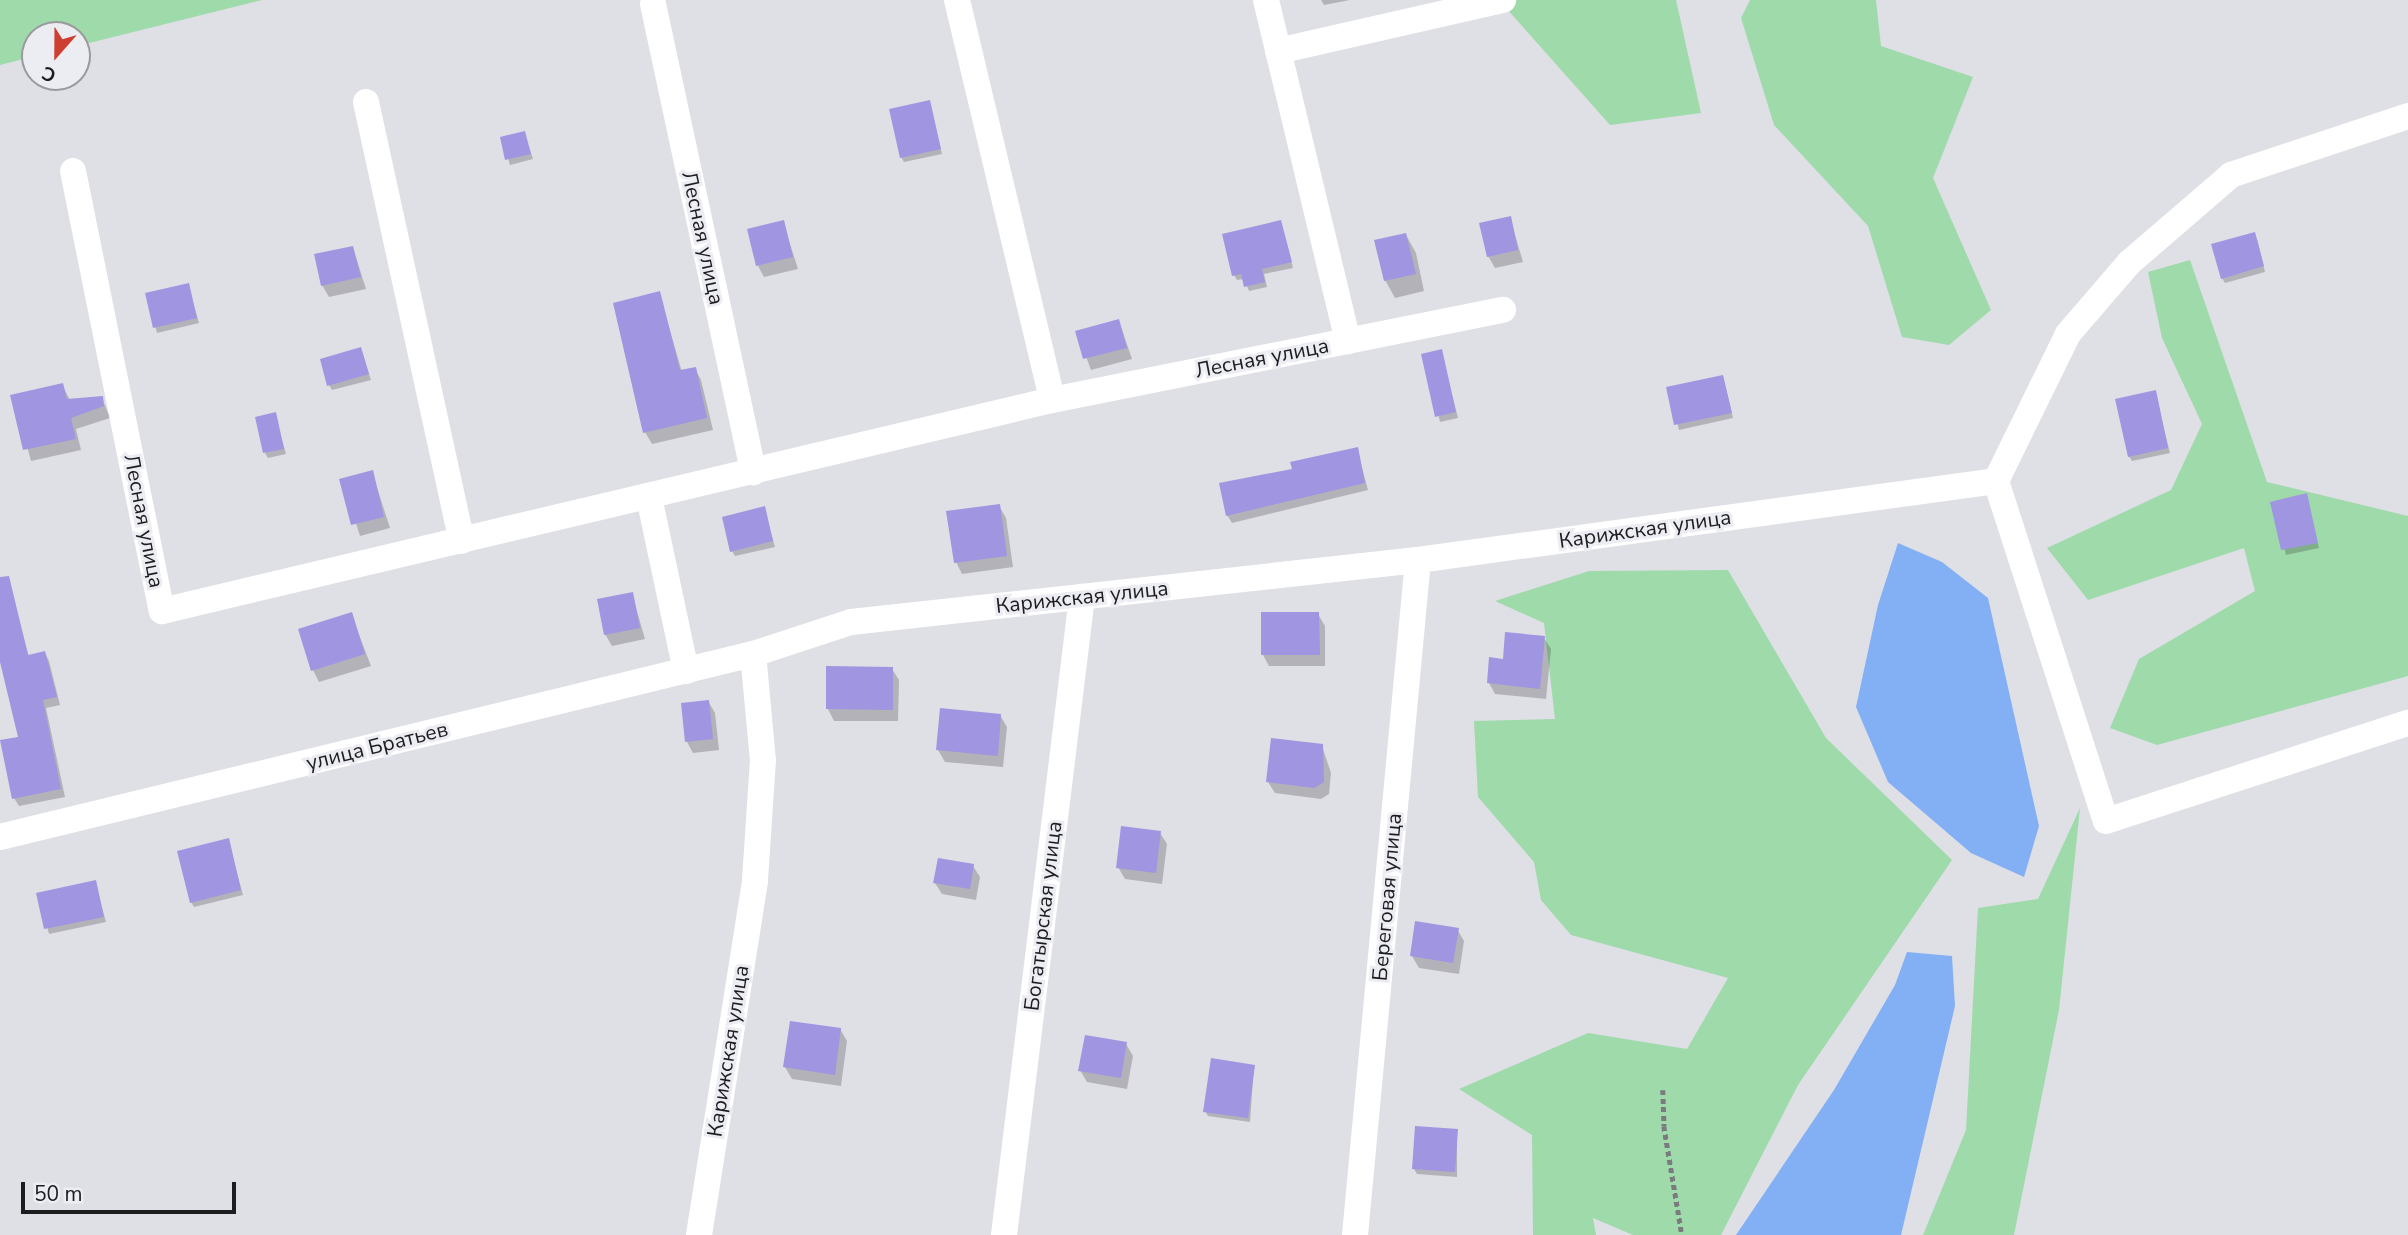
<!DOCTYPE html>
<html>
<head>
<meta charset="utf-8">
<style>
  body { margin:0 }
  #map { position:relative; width:2408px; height:1235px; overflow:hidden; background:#dfdfe6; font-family:"Nunito Sans",sans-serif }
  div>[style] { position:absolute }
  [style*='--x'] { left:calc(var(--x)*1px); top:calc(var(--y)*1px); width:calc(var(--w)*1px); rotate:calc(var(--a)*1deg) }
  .green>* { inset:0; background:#9fdaab }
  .water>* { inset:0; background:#83aff4 }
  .shadow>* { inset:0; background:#0003 }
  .building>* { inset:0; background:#9f95e1 }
  .path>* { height:4.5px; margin-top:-2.25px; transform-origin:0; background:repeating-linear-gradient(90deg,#7b7a7f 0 5px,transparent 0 8.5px) }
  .street>* { height:26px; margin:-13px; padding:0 13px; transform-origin:13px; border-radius:13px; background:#fff }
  span { translate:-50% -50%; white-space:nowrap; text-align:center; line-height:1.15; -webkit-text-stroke:6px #ececf3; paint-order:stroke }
  .street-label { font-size:21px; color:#1d1c1f }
  .north { position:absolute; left:21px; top:21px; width:70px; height:70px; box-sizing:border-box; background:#ececf3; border:2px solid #99999e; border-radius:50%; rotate:201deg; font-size:19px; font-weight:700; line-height:28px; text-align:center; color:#1d1c1f }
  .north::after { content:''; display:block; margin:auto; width:24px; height:32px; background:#cc3f31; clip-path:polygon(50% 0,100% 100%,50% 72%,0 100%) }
  .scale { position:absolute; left:21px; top:1182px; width:215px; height:32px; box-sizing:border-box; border:4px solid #1d1c1f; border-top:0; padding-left:9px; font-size:21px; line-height:24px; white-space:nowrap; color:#1d1c1f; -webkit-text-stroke:5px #ececf3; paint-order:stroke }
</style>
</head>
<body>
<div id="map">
  <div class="green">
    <i style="clip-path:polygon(0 0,262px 0,77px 46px,77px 35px,35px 35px,35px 56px,0 65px)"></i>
    <i style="clip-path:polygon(1499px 0,1676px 0,1701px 113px,1610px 125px)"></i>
    <i style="clip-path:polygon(1750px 0,1876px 0,1881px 46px,1973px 77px,1933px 178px,1991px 310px,1949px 345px,1902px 337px,1868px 226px,1774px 125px,1741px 18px)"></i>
    <i style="clip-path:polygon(2190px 260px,2267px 482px,2408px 516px,2408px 676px,2157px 745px,2110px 728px,2139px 659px,2255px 591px,2244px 548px,2088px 600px,2047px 548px,2171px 490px,2202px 424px,2162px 338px,2148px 272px)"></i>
    <i style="clip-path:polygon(1728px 570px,1826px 738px,1952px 860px,1798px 1085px,1721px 1235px,1633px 1235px,1593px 1218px,1596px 1235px,1533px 1235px,1532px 1135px,1459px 1089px,1588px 1033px,1687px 1049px,1728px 978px,1571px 935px,1541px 900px,1534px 862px,1478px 797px,1474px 721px,1555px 719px,1544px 623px,1495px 601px,1589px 571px)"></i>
    <i style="clip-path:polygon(2080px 808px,2059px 1010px,2014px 1235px,1923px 1235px,1966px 1130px,1978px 908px,2038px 899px)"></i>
  </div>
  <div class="water">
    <i style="clip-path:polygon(1898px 543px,1942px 562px,1988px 598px,2039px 826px,2024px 877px,1971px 853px,1888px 782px,1856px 707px,1878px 605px)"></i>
    <i style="clip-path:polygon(1907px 952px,1952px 956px,1955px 1006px,1901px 1235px,1736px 1235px,1834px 1090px,1895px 985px)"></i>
  </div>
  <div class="shadow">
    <i style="clip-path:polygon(1321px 0,1350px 0,1324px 5px)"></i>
    <i style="clip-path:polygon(929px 102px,942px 154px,904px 162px,901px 157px)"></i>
    <i style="clip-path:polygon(524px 133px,533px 159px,510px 165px,502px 138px)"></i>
    <i style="clip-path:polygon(1510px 218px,1523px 262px,1495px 268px,1488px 256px)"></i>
    <i style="clip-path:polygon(783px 222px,798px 269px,764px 277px,758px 266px)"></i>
    <i style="clip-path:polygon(1281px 222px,1293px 268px,1264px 274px,1267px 287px,1249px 291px,1244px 279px,1237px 280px,1234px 275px)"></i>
    <i style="clip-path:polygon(1406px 235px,1416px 253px,1424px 291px,1395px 298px,1385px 280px)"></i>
    <i style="clip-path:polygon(2257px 239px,2265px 272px,2225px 283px,2222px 278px)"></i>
    <i style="clip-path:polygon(353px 248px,366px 289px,329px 297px,322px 285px)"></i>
    <i style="clip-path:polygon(188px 285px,199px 323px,157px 333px,147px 295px)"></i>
    <i style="clip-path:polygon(659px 293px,682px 372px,695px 369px,701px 380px,713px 430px,652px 444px,645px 432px)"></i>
    <i style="clip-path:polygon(1119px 321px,1132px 359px,1091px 370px,1077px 332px)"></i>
    <i style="clip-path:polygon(361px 349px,371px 380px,332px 390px,329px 385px)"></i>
    <i style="clip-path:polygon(1441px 351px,1458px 418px,1440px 422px,1423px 355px)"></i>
    <i style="clip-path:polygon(1723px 377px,1733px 418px,1679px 430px,1668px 389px)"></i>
    <i style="clip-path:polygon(62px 385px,70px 400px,102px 398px,110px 418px,76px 429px,81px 450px,31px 461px,13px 396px)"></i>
    <i style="clip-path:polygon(2155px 392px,2170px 453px,2132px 461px,2129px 456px)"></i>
    <i style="clip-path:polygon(275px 414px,286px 454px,268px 458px,265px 453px)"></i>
    <i style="clip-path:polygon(1357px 449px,1368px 490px,1232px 523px,1227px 515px,1294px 470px)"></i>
    <i style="clip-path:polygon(372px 472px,390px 528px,360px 536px,342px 480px)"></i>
    <i style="clip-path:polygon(2306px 495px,2319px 548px,2286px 555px,2273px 503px)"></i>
    <i style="clip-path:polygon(999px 506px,1006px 518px,1013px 567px,962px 574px,956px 562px)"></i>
    <i style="clip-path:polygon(764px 508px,775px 547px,735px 556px,732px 551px)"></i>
    <i style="clip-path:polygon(12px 593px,29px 657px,45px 653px,49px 661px,60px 705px,46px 708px,65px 797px,19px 806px,14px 798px,20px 738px,0 654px,0 596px)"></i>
    <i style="clip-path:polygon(632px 594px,645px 639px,612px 646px,605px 634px)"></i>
    <i style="clip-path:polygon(351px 614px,371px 666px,319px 682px,313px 670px)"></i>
    <i style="clip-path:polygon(1318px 614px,1325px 626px,1325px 666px,1269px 666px,1263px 655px)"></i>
    <i style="clip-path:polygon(1544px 638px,1551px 649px,1546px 699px,1495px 694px,1489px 683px,1504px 661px)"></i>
    <i style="clip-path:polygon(892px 669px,899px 680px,898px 721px,834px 721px,828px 709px)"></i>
    <i style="clip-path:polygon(708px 701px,715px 713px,719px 750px,693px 753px,687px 742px)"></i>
    <i style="clip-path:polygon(1000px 715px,1007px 727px,1003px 767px,945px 762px,938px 750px)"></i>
    <i style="clip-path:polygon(1322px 746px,1331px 773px,1329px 794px,1321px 799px,1275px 793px,1268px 782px)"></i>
    <i style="clip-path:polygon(1160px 833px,1167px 844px,1162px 884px,1125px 879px,1118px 867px)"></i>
    <i style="clip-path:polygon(228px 840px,243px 895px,194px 907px,191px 902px)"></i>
    <i style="clip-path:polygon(973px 866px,980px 877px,976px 900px,942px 894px,935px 883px)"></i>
    <i style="clip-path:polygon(95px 882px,106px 922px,49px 934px,38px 894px)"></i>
    <i style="clip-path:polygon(1457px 929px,1464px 941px,1459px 974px,1419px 968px,1412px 956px)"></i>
    <i style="clip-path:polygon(840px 1029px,847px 1041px,841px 1086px,792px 1079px,785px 1067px)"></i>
    <i style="clip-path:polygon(1126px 1044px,1133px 1056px,1127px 1089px,1087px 1082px,1080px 1070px)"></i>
    <i style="clip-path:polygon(1254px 1066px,1250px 1122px,1208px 1116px,1205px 1111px)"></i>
    <i style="clip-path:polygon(1457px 1131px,1457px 1177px,1417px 1174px,1414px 1169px)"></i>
  </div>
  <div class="building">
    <i style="clip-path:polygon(930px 100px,941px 149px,900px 158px,889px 109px)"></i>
    <i style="clip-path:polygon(525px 131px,531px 154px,505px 160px,500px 137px)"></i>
    <i style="clip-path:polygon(1511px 216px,1518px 250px,1487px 257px,1479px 223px)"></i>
    <i style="clip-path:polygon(784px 220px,793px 257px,756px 266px,747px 229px)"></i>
    <i style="clip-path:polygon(1281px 220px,1292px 262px,1262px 269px,1265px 282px,1244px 287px,1241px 274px,1232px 276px,1222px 234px)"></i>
    <i style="clip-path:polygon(2255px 232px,2264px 266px,2221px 279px,2211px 244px)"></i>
    <i style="clip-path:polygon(1406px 233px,1416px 274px,1384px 281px,1374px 240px)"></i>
    <i style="clip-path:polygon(353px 246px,361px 277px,321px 286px,314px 254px)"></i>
    <i style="clip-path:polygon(189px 283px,197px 318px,153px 328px,145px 293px)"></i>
    <i style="clip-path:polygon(660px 291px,680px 370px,696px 367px,707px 418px,643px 433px,613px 303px)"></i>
    <i style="clip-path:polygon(1119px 319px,1127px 348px,1083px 359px,1075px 331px)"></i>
    <i style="clip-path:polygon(361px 347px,369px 374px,327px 386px,320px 359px)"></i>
    <i style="clip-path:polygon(1442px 349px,1456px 412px,1435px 417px,1421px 354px)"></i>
    <i style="clip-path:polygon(1723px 375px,1732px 413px,1674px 425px,1666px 387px)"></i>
    <i style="clip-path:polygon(63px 383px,67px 399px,103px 396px,104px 406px,71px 418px,76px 439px,23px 450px,10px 395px)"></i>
    <i style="clip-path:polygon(2156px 390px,2168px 448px,2128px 457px,2115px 399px)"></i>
    <i style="clip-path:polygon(276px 412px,284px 449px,263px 453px,255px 417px)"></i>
    <i style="clip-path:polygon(1358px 447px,1365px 483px,1226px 516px,1219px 483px,1292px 469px,1290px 462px)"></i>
    <i style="clip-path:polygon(373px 470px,384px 517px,351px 525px,339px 479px)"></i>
    <i style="clip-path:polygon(2307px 493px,2318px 543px,2281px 550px,2270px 502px)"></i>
    <i style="clip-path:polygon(1000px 504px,1007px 556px,954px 563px,946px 511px)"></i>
    <i style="clip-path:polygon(765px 506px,773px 541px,730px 552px,722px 517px)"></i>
    <i style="clip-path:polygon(9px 576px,28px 655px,45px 651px,57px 697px,43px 700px,61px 789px,12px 799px,0 740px,18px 737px,0 662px,0 577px)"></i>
    <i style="clip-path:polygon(633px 592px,640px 628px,604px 635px,597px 599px)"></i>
    <i style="clip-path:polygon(352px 612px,365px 654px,311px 671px,298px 629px)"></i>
    <i style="clip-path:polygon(1261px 612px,1319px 612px,1320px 655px,1261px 655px)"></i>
    <i style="clip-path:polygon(1505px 632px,1545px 636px,1540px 689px,1487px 683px,1489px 657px,1503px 659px)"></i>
    <i style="clip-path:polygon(826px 666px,893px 667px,893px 710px,826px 709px)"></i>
    <i style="clip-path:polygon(709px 700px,713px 739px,685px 742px,681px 703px)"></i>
    <i style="clip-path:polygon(940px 708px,1001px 714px,998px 756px,936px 750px)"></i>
    <i style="clip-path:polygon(1271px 738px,1323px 744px,1324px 782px,1314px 788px,1266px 782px)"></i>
    <i style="clip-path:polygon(1121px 826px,1161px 831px,1156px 873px,1116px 868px)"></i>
    <i style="clip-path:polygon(229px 838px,241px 890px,190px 903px,177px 851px)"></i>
    <i style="clip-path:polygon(938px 858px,974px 864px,970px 889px,933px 883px)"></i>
    <i style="clip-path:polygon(96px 880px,104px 917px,44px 929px,36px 893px)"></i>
    <i style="clip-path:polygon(1415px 921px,1459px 928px,1453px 963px,1410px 956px)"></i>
    <i style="clip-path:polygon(790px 1021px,841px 1028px,835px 1075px,783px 1067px)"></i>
    <i style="clip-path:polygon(1085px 1035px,1127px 1042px,1121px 1078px,1078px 1071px)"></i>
    <i style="clip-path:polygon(1211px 1058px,1255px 1065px,1248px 1118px,1203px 1112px)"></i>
    <i style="clip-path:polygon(1415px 1126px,1458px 1129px,1455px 1172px,1412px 1169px)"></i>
  </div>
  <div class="path">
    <i style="--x:1663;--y:1090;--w:36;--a:88"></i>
    <i style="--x:1664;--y:1126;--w:110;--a:80.6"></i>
  </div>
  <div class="street">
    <i style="--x:957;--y:0;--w:411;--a:76.6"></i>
    <i style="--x:1266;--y:0;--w:351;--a:76.5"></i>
    <i style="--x:653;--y:4;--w:479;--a:77.9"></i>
    <i style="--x:1278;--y:51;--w:231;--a:-12.8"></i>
    <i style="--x:366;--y:102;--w:449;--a:77.7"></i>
    <i style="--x:2408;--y:116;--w:187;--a:161.6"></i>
    <i style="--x:2231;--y:175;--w:135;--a:139.2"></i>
    <i style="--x:2129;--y:263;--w:94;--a:130.7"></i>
    <i style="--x:2068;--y:334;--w:164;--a:116.1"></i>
    <i style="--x:1996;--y:481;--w:357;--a:72.1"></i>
    <i style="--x:2106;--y:821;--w:318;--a:-18"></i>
    <i style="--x:73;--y:171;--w:449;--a:78.6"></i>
    <i style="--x:162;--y:611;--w:915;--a:-13.34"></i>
    <i style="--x:1052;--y:400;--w:460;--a:-11.3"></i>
    <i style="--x:649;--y:497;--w:178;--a:78"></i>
    <i style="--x:0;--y:837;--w:775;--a:-13.66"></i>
    <i style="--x:699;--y:1235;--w:359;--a:-81"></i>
    <i style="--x:755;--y:880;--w:119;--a:-86.2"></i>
    <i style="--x:763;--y:761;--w:107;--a:-95.3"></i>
    <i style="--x:753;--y:654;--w:103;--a:-18.1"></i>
    <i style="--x:851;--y:622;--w:570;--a:-6.24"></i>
    <i style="--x:1418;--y:560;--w:583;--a:-7.78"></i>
    <i style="--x:1004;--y:1235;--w:643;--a:-83.03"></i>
    <i style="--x:1355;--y:1235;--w:678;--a:-84.67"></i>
  </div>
  <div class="street-label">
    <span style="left:703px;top:238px;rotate:78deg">Лесная улица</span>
    <span style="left:1262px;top:358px;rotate:-11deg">Лесная улица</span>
    <span style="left:144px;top:521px;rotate:79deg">Лесная улица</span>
    <span style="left:1645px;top:529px;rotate:-8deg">Карижская улица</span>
    <span style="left:1082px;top:597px;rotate:-6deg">Карижская улица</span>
    <span style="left:377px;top:746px;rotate:-14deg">улица Братьев</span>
    <span style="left:1387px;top:897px;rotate:-85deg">Береговая улица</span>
    <span style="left:1043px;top:916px;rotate:-83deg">Богатырская улица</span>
    <span style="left:728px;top:1051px;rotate:-81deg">Карижская улица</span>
  </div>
  <div class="north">С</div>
  <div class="scale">50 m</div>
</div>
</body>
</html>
